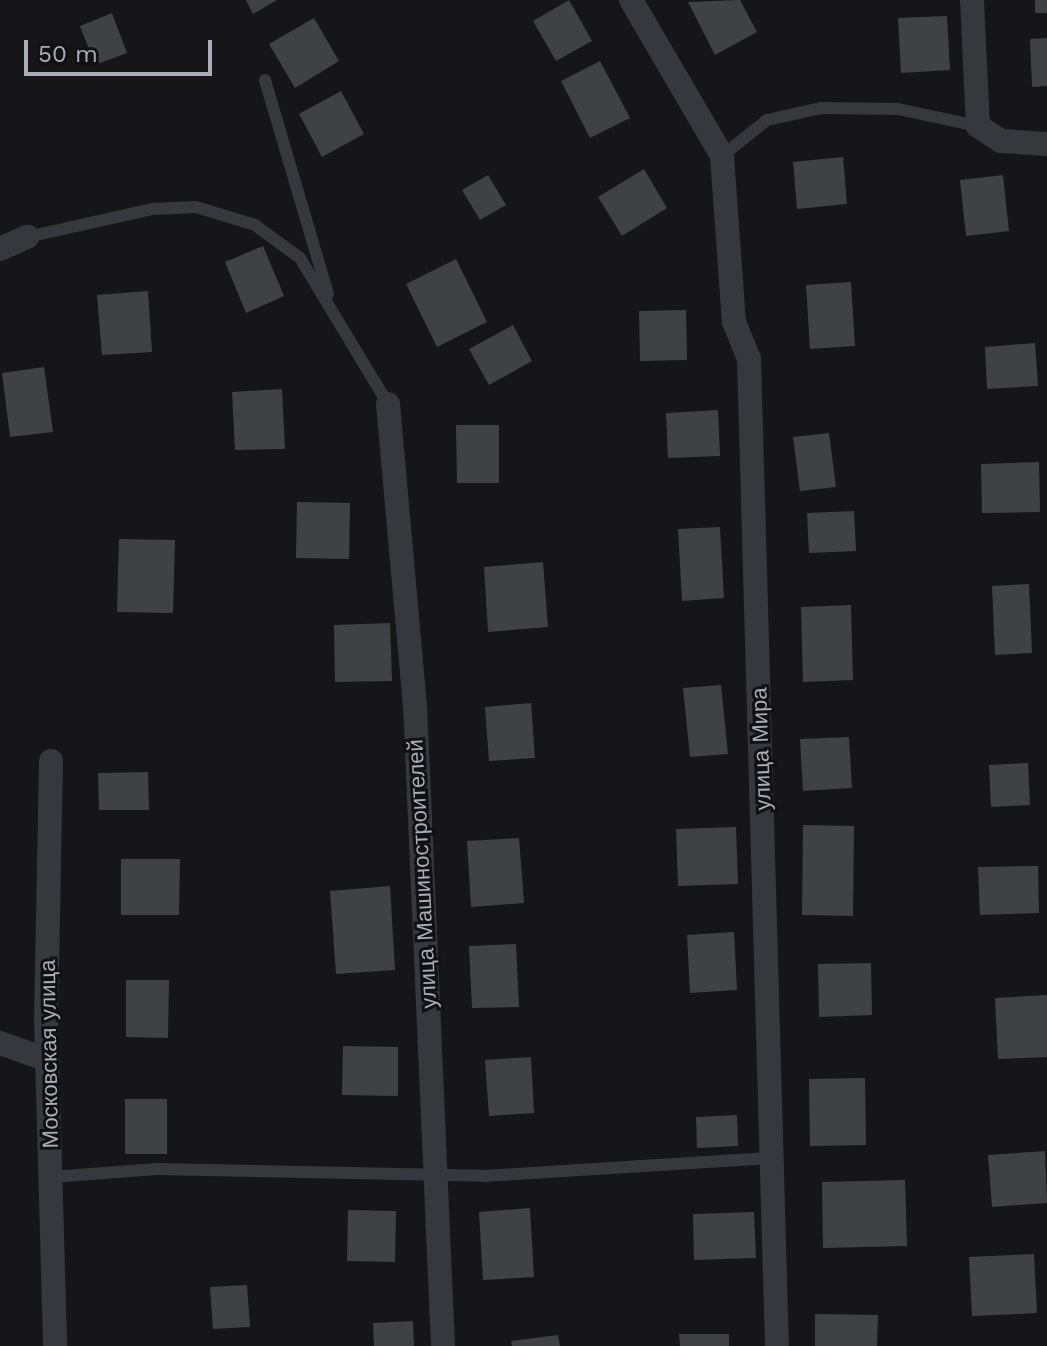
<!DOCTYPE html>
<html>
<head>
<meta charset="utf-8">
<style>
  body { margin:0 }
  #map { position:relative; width:1047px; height:1346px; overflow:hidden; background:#161618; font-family:"Work Sans",sans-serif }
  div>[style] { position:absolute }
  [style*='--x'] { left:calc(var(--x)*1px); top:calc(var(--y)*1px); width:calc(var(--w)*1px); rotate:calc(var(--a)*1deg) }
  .building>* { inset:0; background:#404145 }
  .lane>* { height:12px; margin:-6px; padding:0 6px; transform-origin:6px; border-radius:6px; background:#37383d }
  .street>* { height:24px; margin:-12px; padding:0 12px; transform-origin:12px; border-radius:12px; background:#37383d }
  span { translate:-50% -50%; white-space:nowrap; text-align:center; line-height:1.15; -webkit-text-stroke:6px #111113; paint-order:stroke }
  .street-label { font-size:22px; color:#a8adb8 }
  .scale { position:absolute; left:24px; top:40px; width:188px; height:36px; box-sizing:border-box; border:4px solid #a8adb8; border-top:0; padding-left:10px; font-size:24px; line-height:28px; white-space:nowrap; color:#a8adb8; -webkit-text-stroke:6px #111113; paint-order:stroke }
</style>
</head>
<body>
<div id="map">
  <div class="building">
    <i style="clip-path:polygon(246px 0,277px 0,253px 14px)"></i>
    <i style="clip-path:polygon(569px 0,592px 41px,556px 61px,533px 21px)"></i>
    <i style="clip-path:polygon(740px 0,757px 32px,715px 55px,688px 2px)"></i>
    <i style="clip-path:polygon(1035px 0,1047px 0,1047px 13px,1035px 13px)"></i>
    <i style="clip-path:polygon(112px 13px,127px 53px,95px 65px,80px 26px)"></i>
    <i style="clip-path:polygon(947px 16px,950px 70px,901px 73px,898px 18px)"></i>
    <i style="clip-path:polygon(314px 18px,339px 61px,295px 88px,269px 44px)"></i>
    <i style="clip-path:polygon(1047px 38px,1047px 86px,1032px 87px,1030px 39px)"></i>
    <i style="clip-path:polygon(600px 61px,630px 118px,590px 138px,561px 81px)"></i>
    <i style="clip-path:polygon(341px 91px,364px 134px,322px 157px,299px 114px)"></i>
    <i style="clip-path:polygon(843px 157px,847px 204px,797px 209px,793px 162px)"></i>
    <i style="clip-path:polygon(644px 169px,667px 208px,622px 236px,598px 197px)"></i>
    <i style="clip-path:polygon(488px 175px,506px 205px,480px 220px,462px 190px)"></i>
    <i style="clip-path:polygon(1003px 175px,1009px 231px,966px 236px,960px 180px)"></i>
    <i style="clip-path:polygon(263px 246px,284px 296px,246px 313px,225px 262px)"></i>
    <i style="clip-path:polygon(456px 259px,487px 322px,437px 347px,406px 284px)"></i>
    <i style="clip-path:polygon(851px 282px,855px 346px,810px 349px,806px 285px)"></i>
    <i style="clip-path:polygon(148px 291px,152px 352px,102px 355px,97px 295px)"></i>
    <i style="clip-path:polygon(686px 310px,687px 360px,640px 361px,639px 311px)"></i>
    <i style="clip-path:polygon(513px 325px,532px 361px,489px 385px,469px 349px)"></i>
    <i style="clip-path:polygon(1035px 343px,1038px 386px,987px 389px,985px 347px)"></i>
    <i style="clip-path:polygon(44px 367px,53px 432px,10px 437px,2px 373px)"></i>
    <i style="clip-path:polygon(282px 389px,285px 449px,235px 450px,232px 392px)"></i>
    <i style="clip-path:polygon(718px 410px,720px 456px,668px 458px,666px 413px)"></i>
    <i style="clip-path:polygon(456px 425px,499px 425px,499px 483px,457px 483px)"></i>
    <i style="clip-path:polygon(829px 433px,836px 487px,800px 491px,793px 437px)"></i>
    <i style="clip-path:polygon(1039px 462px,1040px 512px,982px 513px,981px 464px)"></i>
    <i style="clip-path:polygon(297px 502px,350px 503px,349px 559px,296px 558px)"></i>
    <i style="clip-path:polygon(854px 511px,856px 551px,809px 553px,807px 513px)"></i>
    <i style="clip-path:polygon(720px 527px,724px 598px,682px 601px,678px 529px)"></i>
    <i style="clip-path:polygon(119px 539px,175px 540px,173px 613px,117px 612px)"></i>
    <i style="clip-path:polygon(543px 562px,548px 627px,488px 632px,484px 567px)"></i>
    <i style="clip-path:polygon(1029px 584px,1032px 653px,995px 655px,992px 586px)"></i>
    <i style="clip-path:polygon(851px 605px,853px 680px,803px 682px,801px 607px)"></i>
    <i style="clip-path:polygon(390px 623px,392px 681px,335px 682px,334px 625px)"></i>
    <i style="clip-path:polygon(721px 685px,728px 754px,690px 757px,683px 688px)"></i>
    <i style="clip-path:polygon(531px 703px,535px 758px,489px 761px,485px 707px)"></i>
    <i style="clip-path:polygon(849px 737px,852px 788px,803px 791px,800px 739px)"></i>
    <i style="clip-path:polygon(1028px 763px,1030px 805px,991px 807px,989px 765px)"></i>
    <i style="clip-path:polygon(148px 772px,149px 810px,99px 810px,98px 773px)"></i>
    <i style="clip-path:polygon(803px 825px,854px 826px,853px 916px,802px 915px)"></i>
    <i style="clip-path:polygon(736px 827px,738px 884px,678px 886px,676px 829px)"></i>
    <i style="clip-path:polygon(519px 838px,524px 903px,471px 907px,467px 841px)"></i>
    <i style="clip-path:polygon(121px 859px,180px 859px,179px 915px,121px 915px)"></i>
    <i style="clip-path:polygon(1038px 866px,1039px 913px,980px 915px,978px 867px)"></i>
    <i style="clip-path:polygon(390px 886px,395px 970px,336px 974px,330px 891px)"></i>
    <i style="clip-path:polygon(734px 932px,737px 990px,690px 993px,687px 935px)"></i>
    <i style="clip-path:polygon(516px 944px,519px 1007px,472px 1008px,469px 946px)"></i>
    <i style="clip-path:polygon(871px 963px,872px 1015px,819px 1017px,818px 964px)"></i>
    <i style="clip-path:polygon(126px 980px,169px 980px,168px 1038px,126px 1037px)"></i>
    <i style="clip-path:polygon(1047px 995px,1047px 1057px,998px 1059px,995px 998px)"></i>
    <i style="clip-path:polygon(343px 1046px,398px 1047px,398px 1096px,342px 1095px)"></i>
    <i style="clip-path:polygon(531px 1057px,534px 1113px,489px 1116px,485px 1060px)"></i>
    <i style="clip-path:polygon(865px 1078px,866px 1145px,810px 1146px,809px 1079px)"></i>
    <i style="clip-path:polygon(125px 1099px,167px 1099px,167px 1154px,125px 1154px)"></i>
    <i style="clip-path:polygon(737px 1115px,738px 1146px,697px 1148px,696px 1117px)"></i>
    <i style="clip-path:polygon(1045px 1151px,1047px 1203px,992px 1207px,988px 1155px)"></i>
    <i style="clip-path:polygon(905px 1180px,907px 1246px,823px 1248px,822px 1182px)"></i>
    <i style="clip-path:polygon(530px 1208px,534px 1277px,483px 1280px,479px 1212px)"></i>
    <i style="clip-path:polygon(348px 1210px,396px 1211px,395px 1262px,347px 1261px)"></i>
    <i style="clip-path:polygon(754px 1212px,756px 1258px,694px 1260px,693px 1214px)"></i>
    <i style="clip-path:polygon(1034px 1254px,1037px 1313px,972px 1316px,969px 1257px)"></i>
    <i style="clip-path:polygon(247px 1285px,250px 1327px,213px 1329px,210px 1287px)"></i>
    <i style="clip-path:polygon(815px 1314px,878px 1315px,877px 1346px,815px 1346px)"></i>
    <i style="clip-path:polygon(413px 1321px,414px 1346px,374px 1346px,373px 1323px)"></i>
    <i style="clip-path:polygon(679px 1334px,729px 1334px,729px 1346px,680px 1346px)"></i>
    <i style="clip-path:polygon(558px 1335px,560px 1346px,512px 1346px,511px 1341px)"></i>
  </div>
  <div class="lane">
    <i style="--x:265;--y:80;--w:223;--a:73.6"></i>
    <i style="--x:722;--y:156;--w:58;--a:-38.7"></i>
    <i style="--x:767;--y:120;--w:55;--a:-12.5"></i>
    <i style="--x:821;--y:108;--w:77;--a:0.7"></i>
    <i style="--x:898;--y:109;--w:82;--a:12"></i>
    <i style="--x:27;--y:237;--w:128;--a:-12.6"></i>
    <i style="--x:152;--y:209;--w:44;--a:-2.6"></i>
    <i style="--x:196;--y:207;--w:62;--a:17"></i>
    <i style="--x:255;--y:225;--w:56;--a:36.3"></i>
    <i style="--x:300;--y:258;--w:170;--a:58.9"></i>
    <i style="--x:51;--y:1177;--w:106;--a:-4.3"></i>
    <i style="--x:157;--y:1169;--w:327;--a:1.2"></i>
    <i style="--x:484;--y:1176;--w:290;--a:-3.6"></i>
  </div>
  <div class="street">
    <i style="--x:631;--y:0;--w:181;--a:59.7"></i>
    <i style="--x:722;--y:156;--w:166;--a:85.9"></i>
    <i style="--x:734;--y:322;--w:40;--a:68"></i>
    <i style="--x:749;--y:359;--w:987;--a:88.38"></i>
    <i style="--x:972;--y:0;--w:126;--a:87.3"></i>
    <i style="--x:978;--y:126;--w:27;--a:33"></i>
    <i style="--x:1001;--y:141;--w:46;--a:3.7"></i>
    <i style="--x:0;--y:249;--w:30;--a:-24"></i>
    <i style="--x:388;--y:404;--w:302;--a:84.9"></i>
    <i style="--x:415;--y:705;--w:642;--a:87.5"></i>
    <i style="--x:51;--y:761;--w:258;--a:91.1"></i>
    <i style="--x:46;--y:1019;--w:327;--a:88.4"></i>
    <i style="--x:0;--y:1043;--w:51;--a:19.5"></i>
  </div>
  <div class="street-label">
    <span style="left:761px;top:749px;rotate:-92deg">улица Мира</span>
    <span style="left:422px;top:874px;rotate:-93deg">улица Машиностроителей</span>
    <span style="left:49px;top:1054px;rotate:-91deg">Московская улица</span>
  </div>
  <div class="scale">50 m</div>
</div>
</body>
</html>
